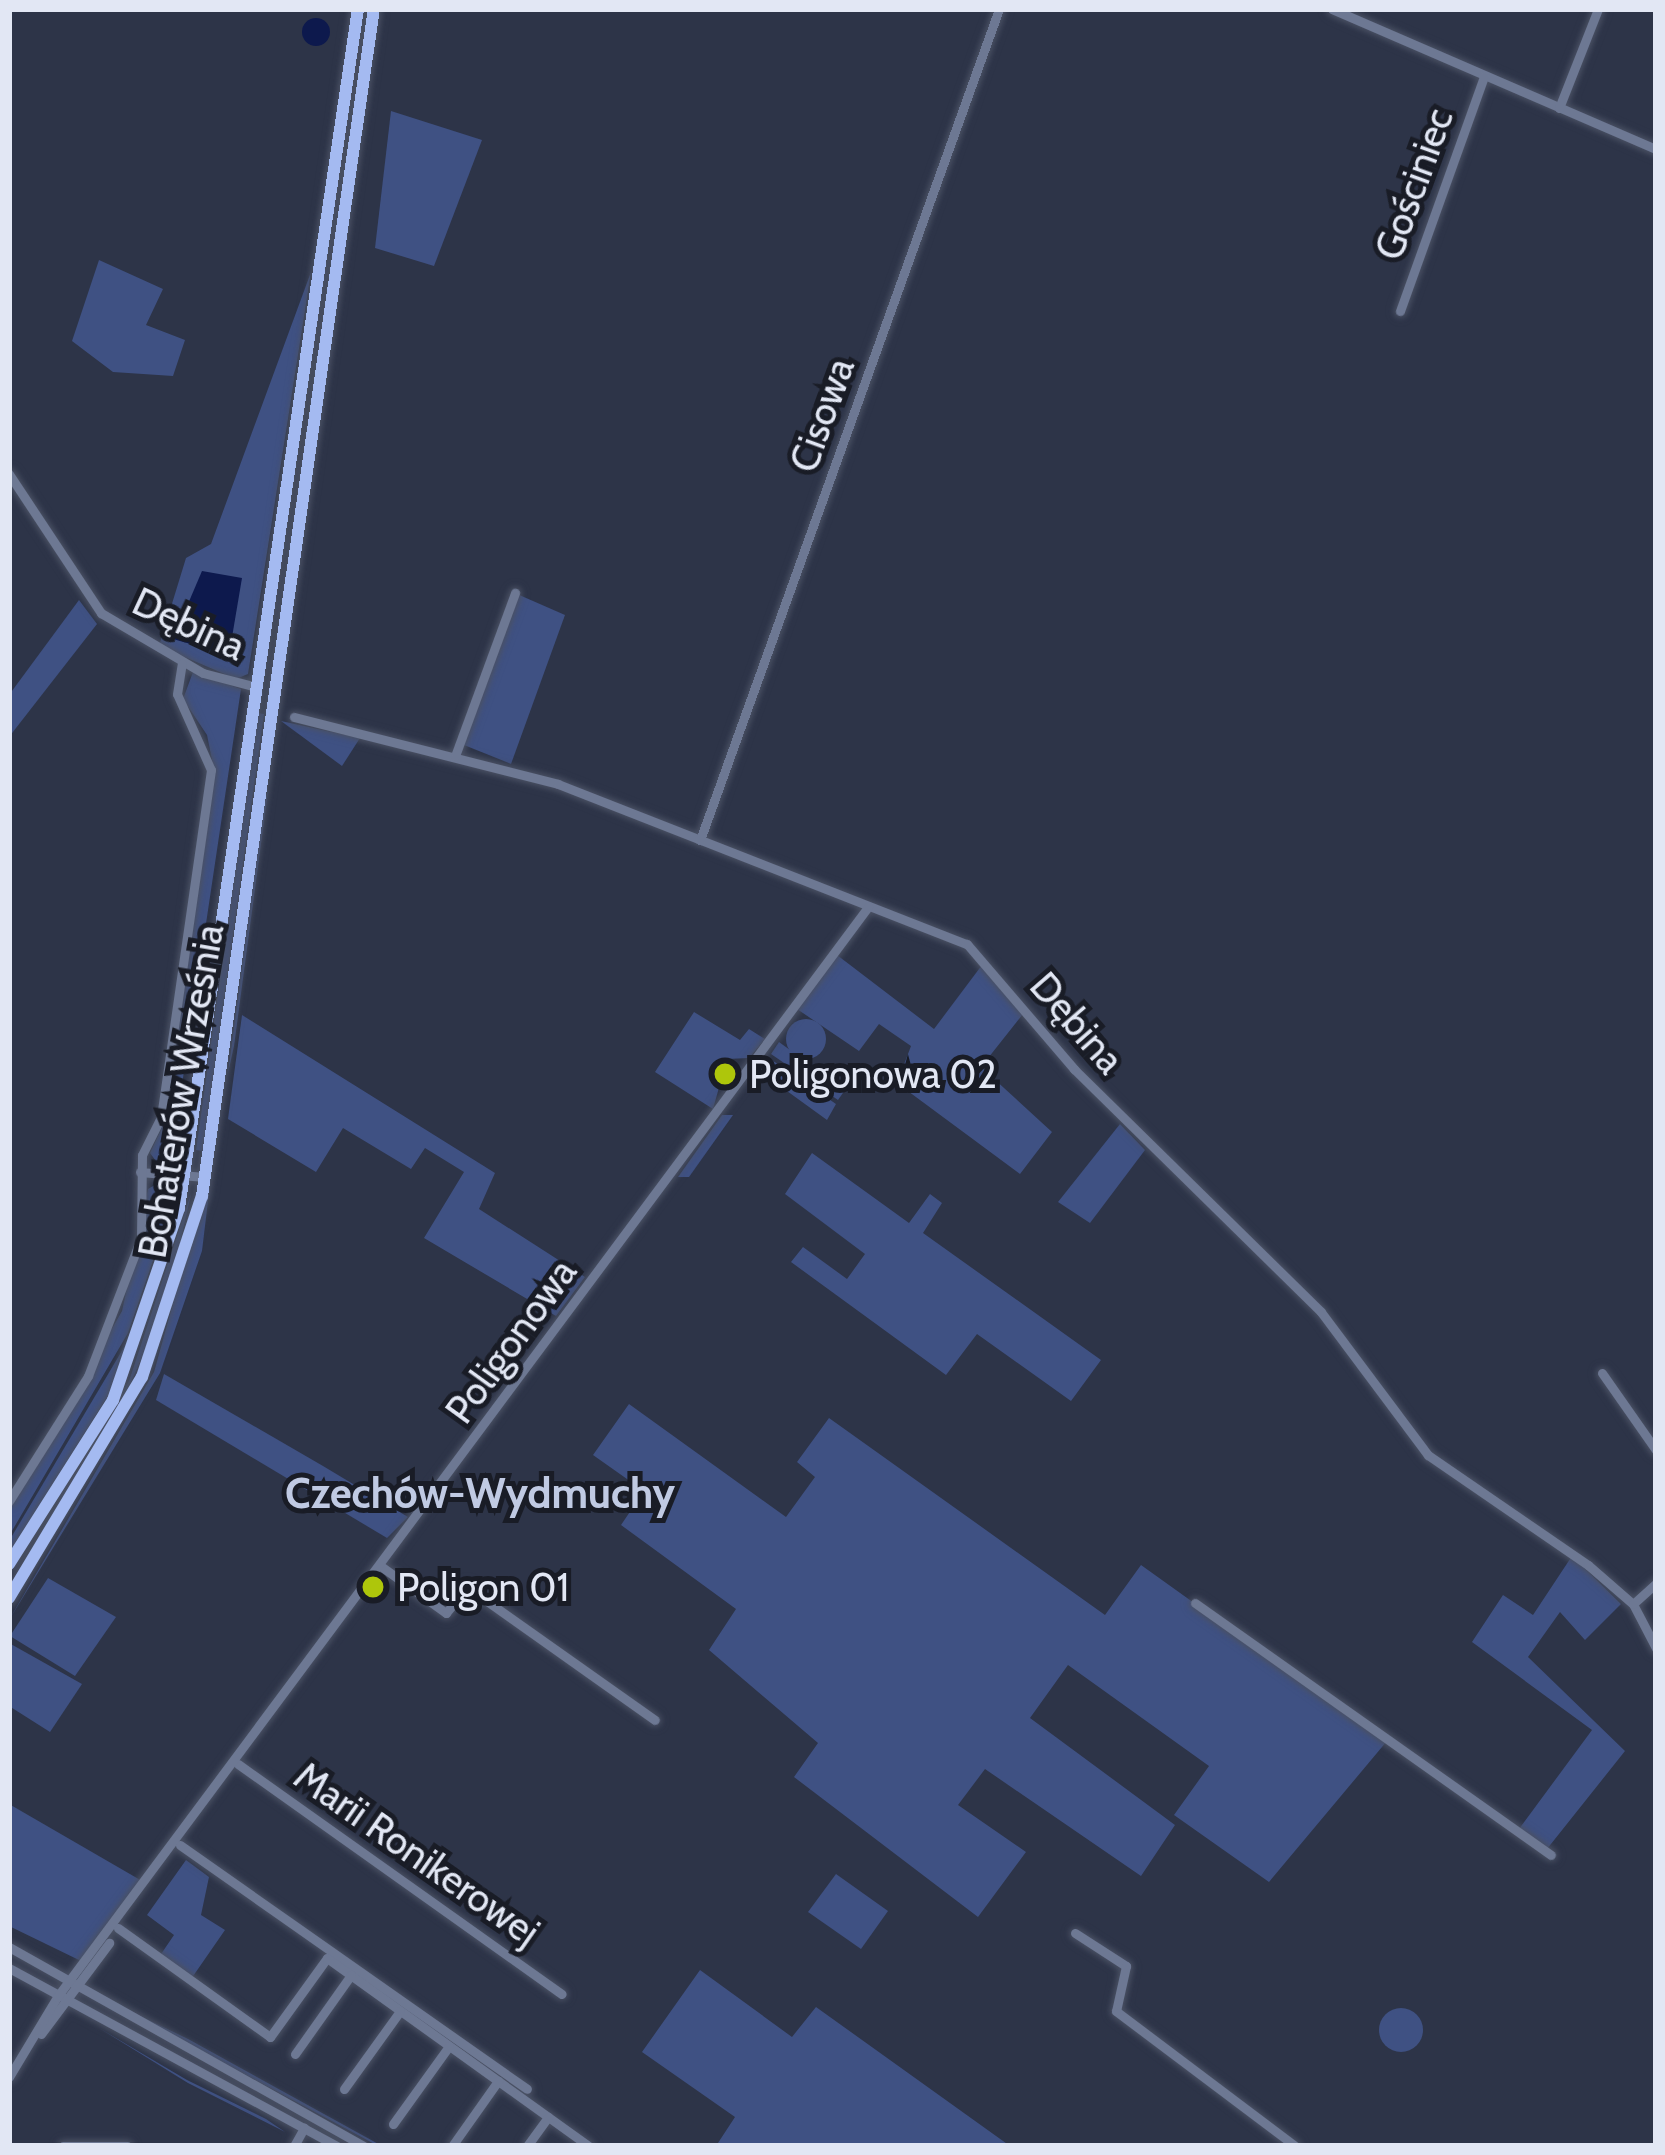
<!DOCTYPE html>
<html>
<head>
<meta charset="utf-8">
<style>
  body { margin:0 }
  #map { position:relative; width:1665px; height:2155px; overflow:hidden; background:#2d3448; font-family:Cabin,sans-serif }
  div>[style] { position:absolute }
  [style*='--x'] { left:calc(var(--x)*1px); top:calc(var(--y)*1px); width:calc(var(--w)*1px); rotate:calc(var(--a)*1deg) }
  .green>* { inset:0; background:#3f5183 }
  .round { border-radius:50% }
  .water>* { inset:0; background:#0d194d }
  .roads { filter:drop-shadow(0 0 3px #4a5164) drop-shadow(0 0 3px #4a5164) }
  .minor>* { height:9px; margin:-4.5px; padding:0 4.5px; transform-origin:4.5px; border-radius:4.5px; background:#6d7893 }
  .major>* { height:12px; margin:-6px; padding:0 6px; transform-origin:6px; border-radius:6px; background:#a4baf1 }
  .dots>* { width:33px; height:33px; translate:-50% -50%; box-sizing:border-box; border:6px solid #191c26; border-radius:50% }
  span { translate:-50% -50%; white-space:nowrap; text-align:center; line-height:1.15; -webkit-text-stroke:10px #191c26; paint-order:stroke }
  .street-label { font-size:39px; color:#e2e7f4 }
  .poi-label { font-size:39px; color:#e2e7f4 }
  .left { translate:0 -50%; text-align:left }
  .neighbourhood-label { font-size:42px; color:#c0cae3; font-weight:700 }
  .frame { position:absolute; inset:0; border:12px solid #e2e7f4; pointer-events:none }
</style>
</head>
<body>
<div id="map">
  <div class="green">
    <i style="clip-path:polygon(391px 111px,482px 140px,434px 266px,375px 248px)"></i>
    <i style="clip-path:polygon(99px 260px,163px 289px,146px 325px,185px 340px,173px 376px,113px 372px,72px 341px)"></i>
    <i style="clip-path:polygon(311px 272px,248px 674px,236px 679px,159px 646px,186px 558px,211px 544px)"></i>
    <i style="clip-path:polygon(517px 594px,565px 615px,511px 764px,464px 745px)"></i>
    <i style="clip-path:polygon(79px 600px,97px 624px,9px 737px,9px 695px)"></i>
    <i style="clip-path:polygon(193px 672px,241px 689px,173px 1145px,161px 1168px,150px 1153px,165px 1121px,215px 775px,207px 735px,183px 699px)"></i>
    <i style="clip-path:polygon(257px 713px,264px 714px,203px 1151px,196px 1150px)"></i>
    <i style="clip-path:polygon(281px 721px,360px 738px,342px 766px)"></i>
    <i style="clip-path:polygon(268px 791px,234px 1046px,228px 1073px,262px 812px)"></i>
    <i style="clip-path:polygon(837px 955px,934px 1029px,982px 965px,1023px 1014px,981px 1067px,1052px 1132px,1020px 1174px,897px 1083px,911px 1046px,879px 1024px,859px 1051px,797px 1009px)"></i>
    <i style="clip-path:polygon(694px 1012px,740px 1040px,749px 1029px,765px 1039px,749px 1058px,727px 1059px,713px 1109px,655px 1072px)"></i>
    <i style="clip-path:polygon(242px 1015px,495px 1173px,479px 1209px,585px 1277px,556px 1316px,424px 1238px,464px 1172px,425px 1148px,411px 1169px,343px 1128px,316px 1172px,228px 1119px)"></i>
    <i class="round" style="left:786px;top:1019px;width:40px;height:40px"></i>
    <i style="clip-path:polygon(779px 1042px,845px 1090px,838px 1100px,771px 1054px)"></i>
    <i style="clip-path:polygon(766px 1056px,836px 1104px,827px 1120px,769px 1078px,760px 1084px)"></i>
    <i style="clip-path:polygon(722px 1115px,733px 1115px,689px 1177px,678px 1177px)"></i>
    <i style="clip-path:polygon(1120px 1124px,1145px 1150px,1090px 1223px,1058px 1202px)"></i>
    <i style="clip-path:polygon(812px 1153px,909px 1223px,930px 1194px,942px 1203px,923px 1233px,1101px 1360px,1071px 1401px,977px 1334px,946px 1375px,791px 1262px,803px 1247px,847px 1279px,865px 1254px,785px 1194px)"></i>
    <i style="clip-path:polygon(213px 1159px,202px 1251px,160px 1373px,9px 1620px,154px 1372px)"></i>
    <i style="clip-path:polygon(165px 1179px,165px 1226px,128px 1333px,9px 1536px,9px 1509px,122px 1311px,148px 1189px)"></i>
    <i style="clip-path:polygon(191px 1194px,175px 1265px,150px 1339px,111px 1428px,9px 1587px,129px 1381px)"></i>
    <i style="clip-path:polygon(126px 1344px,109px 1394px,9px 1554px,9px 1541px)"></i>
    <i style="clip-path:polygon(164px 1374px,323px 1466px,408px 1517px,387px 1538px,156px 1400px)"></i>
    <i style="clip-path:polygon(629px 1404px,786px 1517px,815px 1477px,797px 1462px,829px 1418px,1105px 1615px,1141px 1565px,1387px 1741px,1269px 1882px,1174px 1815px,1209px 1766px,1068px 1665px,1030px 1718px,1175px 1825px,1141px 1876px,985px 1769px,958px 1805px,1026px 1852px,978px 1917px,794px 1777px,818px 1743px,709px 1650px,736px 1609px,621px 1525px,644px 1491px,593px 1455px)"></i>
    <i style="clip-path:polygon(1572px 1556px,1621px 1604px,1585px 1640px,1560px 1612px,1528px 1657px,1625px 1751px,1547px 1849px,1519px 1829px,1592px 1730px,1472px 1642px,1503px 1595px,1533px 1615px)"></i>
    <i style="clip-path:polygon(48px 1578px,116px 1617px,75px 1676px,10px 1636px)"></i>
    <i style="clip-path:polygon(9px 1643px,82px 1684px,50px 1732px,9px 1706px)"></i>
    <i style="clip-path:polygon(9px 1804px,142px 1881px,81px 1961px,9px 1926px)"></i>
    <i style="clip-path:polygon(186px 1860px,209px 1877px,201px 1915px,225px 1930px,189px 1982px,157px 1960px,174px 1935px,147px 1915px)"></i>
    <i style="clip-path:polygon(836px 1874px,888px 1911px,861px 1949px,808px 1912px)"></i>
    <i style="clip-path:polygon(700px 1970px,792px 2037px,816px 2007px,1010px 2146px,716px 2146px,735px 2117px,642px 2052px)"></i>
    <i style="clip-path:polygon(103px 1998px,188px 2039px,382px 2146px,378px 2146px)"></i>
    <i class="round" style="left:1379px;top:2008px;width:44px;height:44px"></i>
    <i style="clip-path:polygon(99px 2028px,187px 2080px,266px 2119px,285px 2132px,188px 2083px)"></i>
  </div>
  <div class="water">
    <i class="round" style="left:302px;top:18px;width:28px;height:28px"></i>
    <i style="clip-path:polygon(202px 571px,242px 578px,229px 655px,173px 639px)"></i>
  </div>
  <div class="roads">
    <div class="minor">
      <i style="--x:1332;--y:9;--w:353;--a:23.4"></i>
      <i style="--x:1559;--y:108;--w:106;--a:-68.5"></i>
      <i style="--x:1400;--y:311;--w:250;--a:-70.3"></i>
      <i style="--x:9;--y:474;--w:167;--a:56.5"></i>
      <i style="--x:101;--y:613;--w:118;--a:30.5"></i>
      <i style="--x:203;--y:673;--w:52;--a:14.6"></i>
      <i style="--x:294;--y:717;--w:272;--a:14.2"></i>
      <i style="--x:558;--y:784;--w:439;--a:21.4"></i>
      <i style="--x:967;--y:944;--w:165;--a:49.4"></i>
      <i style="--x:1074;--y:1069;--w:346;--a:44.5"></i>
      <i style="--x:1321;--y:1312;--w:179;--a:53.2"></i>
      <i style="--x:1428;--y:1455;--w:194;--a:34.5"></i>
      <i style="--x:1588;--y:1565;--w:60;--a:40.9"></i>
      <i style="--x:1633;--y:1604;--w:50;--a:62.4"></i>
      <i style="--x:455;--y:756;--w:174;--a:-69.8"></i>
      <i style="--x:700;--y:840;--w:883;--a:-70.21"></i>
      <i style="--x:140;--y:1172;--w:65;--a:4.4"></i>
      <i style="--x:1602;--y:1373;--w:94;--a:55"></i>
      <i style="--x:9;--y:1501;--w:148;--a:-57.7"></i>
      <i style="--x:88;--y:1376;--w:148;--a:-69"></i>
      <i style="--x:141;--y:1238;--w:83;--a:-89.3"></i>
      <i style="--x:142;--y:1155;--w:42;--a:-63.4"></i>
      <i style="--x:161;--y:1117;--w:351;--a:-81.8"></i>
      <i style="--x:211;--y:770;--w:83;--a:-114.1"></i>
      <i style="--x:177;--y:694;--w:31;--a:-81"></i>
      <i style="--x:382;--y:1567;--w:79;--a:35.7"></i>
      <i style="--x:446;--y:1613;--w:33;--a:-51"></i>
      <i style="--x:467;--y:1587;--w:230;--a:35.3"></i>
      <i style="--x:1195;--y:1603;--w:436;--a:35.3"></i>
      <i style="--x:1633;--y:1604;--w:31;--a:-42"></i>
      <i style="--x:238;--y:1764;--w:397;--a:35.4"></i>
      <i style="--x:180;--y:1845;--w:424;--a:35.1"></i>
      <i style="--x:118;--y:1928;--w:187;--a:35.6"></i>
      <i style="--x:270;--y:2037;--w:97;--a:-54.2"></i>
      <i style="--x:327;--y:1958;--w:322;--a:35.7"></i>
      <i style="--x:1075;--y:1933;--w:61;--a:32.9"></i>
      <i style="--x:1126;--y:1966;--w:46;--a:102.5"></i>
      <i style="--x:1116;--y:2011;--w:224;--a:37"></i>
      <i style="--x:9;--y:1947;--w:407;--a:29.3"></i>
      <i style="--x:9;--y:1968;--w:373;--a:28.5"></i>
      <i style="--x:41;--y:2034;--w:114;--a:-53.2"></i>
      <i style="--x:295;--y:2054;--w:97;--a:-54.7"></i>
      <i style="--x:9;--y:2077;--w:93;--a:-59"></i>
      <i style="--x:57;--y:1997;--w:1359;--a:-53.35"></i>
      <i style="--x:344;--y:2089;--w:96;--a:-54.3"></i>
      <i style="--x:393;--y:2124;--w:96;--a:-54.3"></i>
      <i style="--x:63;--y:2146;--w:64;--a:0"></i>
      <i style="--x:294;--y:2146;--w:21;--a:-61"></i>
      <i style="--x:452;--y:2146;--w:80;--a:-54.7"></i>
      <i style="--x:527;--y:2146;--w:36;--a:-54"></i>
    </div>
    <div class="major">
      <i style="--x:9;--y:1564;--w:194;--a:-57.6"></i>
      <i style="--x:113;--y:1400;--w:203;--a:-71"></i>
      <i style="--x:179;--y:1208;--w:1212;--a:-81.51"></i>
      <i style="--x:9;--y:1598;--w:258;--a:-59"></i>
      <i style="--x:142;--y:1377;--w:191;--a:-71.7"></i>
      <i style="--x:202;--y:1196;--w:1199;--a:-81.76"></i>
    </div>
  </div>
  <div class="dots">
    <i style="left:725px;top:1074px;background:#aec60b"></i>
    <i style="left:373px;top:1587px;background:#aec60b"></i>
  </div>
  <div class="street-label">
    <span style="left:1414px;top:184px;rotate:-70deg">Gościniec</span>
    <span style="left:822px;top:415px;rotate:-70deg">Cisowa</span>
    <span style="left:189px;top:624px;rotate:25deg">Dębina</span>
    <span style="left:1077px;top:1023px;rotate:49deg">Dębina</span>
    <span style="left:181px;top:1091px;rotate:-80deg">Bohaterów Września</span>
    <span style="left:511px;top:1341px;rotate:-54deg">Poligonowa</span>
    <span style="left:417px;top:1854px;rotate:35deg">Marii Ronikerowej</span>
  </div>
  <div class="poi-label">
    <span class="left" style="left:749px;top:1074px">Poligonowa 02</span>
    <span class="left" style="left:397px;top:1587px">Poligon 01</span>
  </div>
  <div class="neighbourhood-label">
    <span style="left:480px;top:1493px">Czechów-Wydmuchy</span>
  </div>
  <div class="frame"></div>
</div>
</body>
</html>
